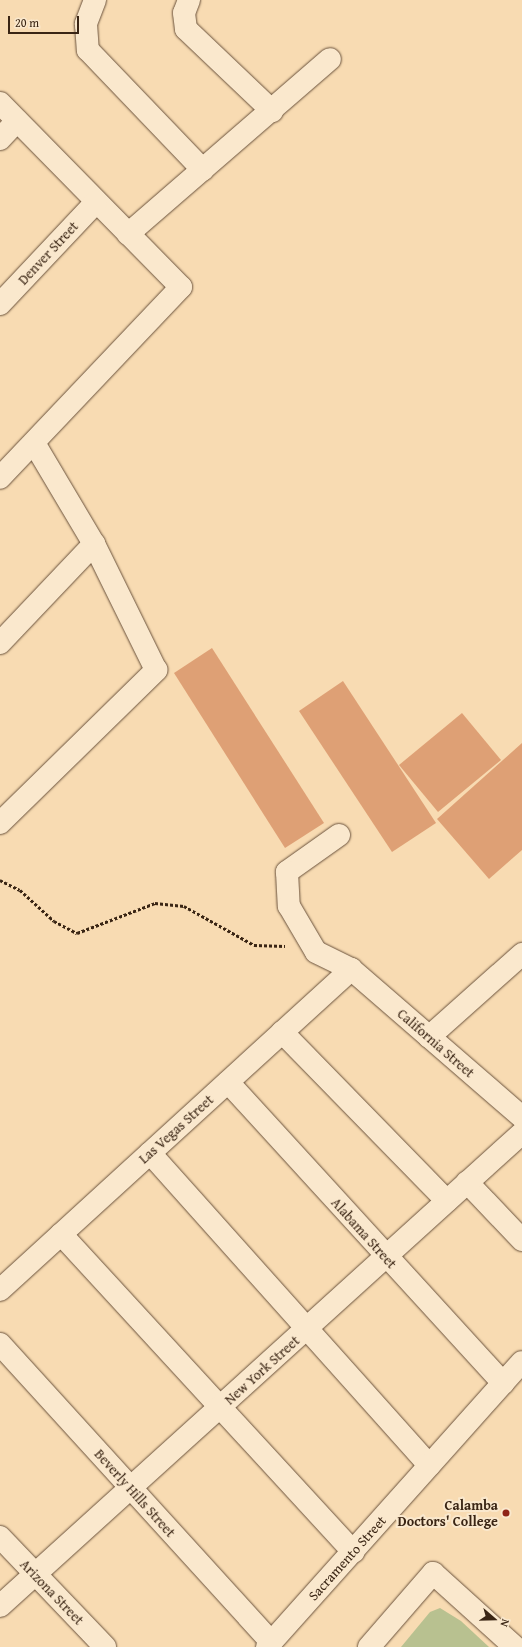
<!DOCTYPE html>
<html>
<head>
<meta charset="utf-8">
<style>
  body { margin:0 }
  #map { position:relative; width:522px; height:1647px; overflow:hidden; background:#f8dbb2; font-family:"Gentium Book Plus",serif }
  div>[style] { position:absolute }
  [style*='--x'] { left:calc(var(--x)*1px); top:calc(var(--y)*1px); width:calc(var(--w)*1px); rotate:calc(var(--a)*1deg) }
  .green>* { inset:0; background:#b8c190 }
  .building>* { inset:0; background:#dea075 }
  .path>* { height:2.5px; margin-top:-1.25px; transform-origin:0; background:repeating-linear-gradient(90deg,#3a2514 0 3px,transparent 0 5px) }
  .roads { filter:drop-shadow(0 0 1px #6a523c) drop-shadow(0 0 1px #6a523c) }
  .minor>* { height:22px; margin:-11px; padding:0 11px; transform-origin:11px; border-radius:11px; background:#fae8cd }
  .dots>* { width:11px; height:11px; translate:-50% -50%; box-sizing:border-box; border:2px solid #fae8cd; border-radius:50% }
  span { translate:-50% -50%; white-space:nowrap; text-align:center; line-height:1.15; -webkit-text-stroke:4px #fae8cd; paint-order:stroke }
  .street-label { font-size:14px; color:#3a2514 }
  .poi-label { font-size:14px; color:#3a2514; font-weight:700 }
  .right { translate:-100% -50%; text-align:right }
  .north { position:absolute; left:474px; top:1599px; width:40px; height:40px; -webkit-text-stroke:3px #fae8cd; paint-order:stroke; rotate:110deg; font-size:11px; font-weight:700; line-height:16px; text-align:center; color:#3a2514 }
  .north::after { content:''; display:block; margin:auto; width:14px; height:18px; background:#3a2514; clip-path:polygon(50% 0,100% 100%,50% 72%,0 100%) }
  .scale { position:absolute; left:8px; top:16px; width:71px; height:18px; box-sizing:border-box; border:2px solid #3a2514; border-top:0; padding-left:5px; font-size:12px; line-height:14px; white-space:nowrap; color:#3a2514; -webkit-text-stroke:3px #fae8cd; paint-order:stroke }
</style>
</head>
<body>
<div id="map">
  <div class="green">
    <i style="clip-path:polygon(440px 1608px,461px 1621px,489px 1647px,401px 1647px,430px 1612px)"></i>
  </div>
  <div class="building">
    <i style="clip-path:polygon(212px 648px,324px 823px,285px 848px,174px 673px)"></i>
    <i style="clip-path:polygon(343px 681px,436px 823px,392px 852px,299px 711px)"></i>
    <i style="clip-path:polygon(462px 713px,501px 760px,438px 812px,399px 765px)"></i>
    <i style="clip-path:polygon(522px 743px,522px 850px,489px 879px,437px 819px)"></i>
  </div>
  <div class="path">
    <i style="--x:0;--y:880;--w:22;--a:27"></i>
    <i style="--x:20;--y:890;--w:46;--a:42.4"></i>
    <i style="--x:54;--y:921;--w:26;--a:28"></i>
    <i style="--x:77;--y:933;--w:84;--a:-21"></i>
    <i style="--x:155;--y:903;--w:29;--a:6"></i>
    <i style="--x:184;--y:906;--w:80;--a:29.1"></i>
    <i style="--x:254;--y:945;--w:31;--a:2"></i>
  </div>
  <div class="roads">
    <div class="minor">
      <i style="--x:95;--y:0;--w:26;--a:111"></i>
      <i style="--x:86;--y:24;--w:26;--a:86"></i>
      <i style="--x:88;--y:50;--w:166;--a:46.2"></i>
      <i style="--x:189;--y:0;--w:14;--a:111"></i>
      <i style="--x:184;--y:13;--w:16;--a:83"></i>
      <i style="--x:186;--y:29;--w:119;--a:43.6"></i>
      <i style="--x:0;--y:103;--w:258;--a:45.5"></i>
      <i style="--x:181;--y:287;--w:263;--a:133.5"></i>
      <i style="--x:0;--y:139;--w:25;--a:-47"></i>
      <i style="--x:128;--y:234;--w:267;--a:-40.9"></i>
      <i style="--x:0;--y:304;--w:140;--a:-46.7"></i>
      <i style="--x:0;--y:643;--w:137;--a:-46.5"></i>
      <i style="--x:0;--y:823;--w:219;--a:-44.4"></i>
      <i style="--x:156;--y:670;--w:140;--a:-116.2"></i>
      <i style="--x:94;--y:544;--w:117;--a:-120.7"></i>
      <i style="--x:339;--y:835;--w:64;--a:144.6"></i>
      <i style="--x:287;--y:872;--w:34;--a:87"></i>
      <i style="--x:289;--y:906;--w:53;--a:59.6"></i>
      <i style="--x:316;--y:952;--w:39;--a:26"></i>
      <i style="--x:351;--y:969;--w:226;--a:40.9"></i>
      <i style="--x:282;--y:1032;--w:236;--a:45.7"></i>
      <i style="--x:429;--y:1037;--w:125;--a:-41.7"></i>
      <i style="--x:228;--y:1082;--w:408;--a:47.6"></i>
      <i style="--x:150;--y:1153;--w:419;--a:48.2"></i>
      <i style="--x:467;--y:1182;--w:80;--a:46.5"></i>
      <i style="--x:61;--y:1234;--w:432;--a:47.4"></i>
      <i style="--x:0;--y:1290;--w:476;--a:-42.4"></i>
      <i style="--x:0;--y:1344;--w:403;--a:47.7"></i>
      <i style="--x:0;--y:1537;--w:152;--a:46.3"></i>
      <i style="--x:0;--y:1606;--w:704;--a:-42.18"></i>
      <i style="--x:267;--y:1647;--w:382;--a:-48.2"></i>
      <i style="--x:369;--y:1647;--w:98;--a:-49.1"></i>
      <i style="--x:433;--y:1573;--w:110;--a:42.1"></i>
    </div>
  </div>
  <div class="dots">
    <i style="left:506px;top:1513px;background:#8f2418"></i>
  </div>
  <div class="street-label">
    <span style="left:48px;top:253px;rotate:-47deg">Denver Street</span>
    <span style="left:436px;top:1043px;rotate:41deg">California Street</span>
    <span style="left:176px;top:1129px;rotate:-42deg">Las Vegas Street</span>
    <span style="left:364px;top:1233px;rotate:48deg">Alabama Street</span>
    <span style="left:262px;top:1370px;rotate:-42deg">New York Street</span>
    <span style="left:135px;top:1493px;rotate:48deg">Beverly Hills Street</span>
    <span style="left:347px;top:1558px;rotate:-48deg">Sacramento Street</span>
    <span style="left:52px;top:1592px;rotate:46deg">Arizona Street</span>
  </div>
  <div class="poi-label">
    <span class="right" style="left:498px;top:1513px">Calamba<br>Doctors' College</span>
  </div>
  <div class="north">N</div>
  <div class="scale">20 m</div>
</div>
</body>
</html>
